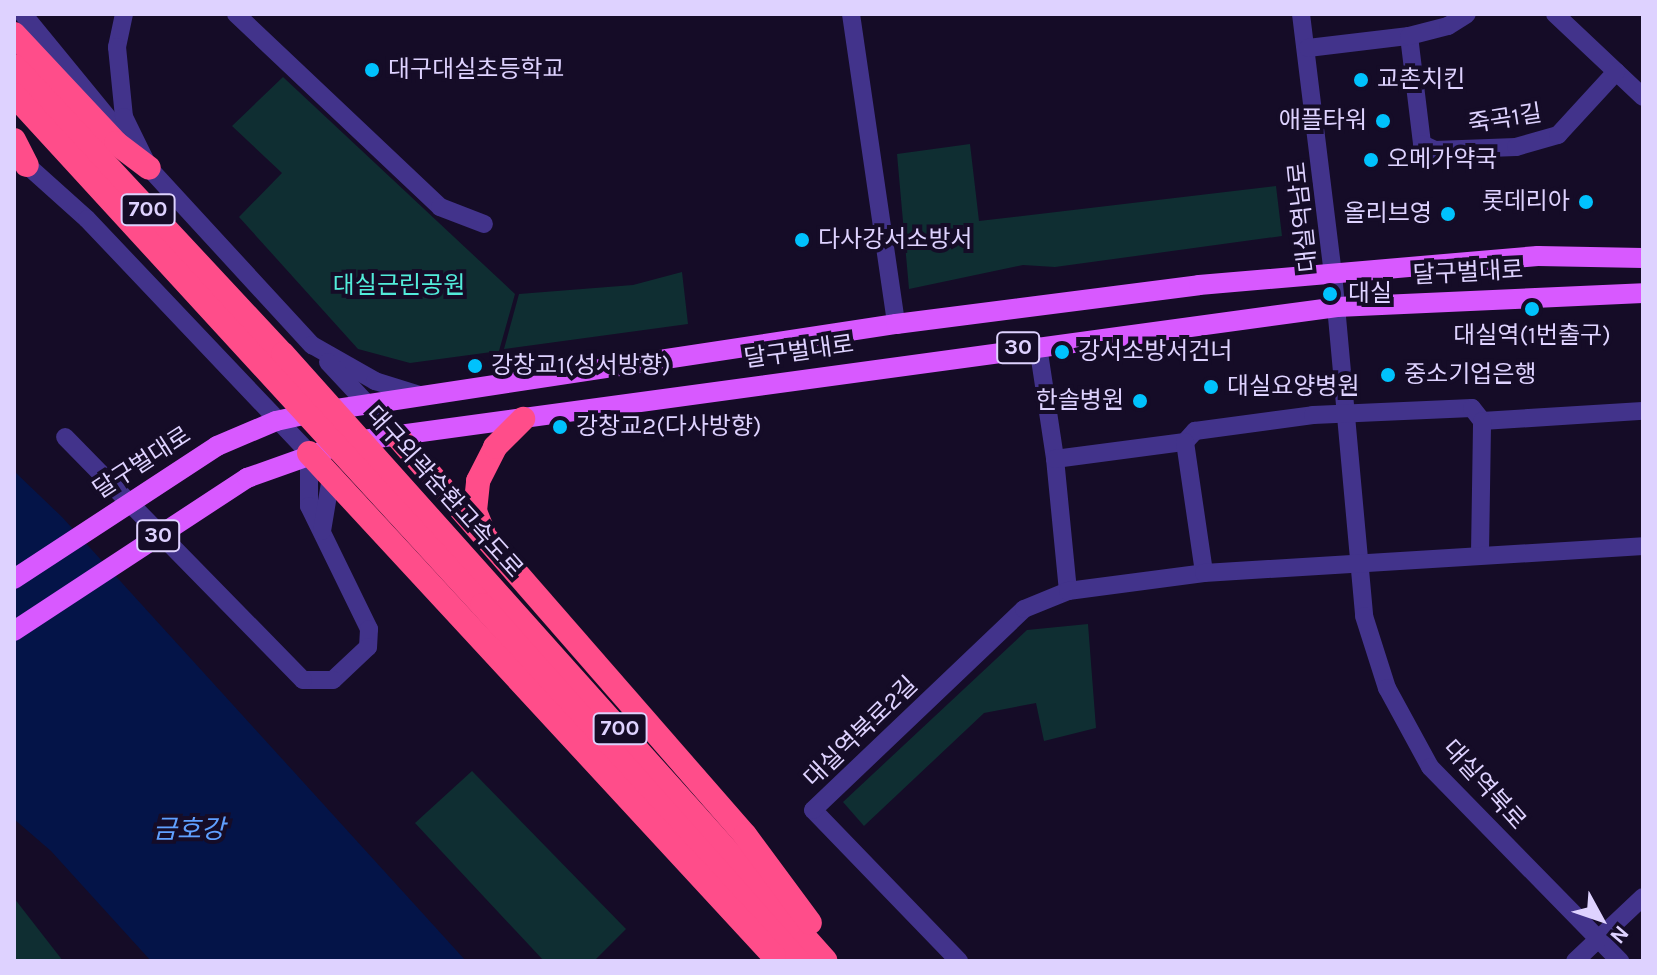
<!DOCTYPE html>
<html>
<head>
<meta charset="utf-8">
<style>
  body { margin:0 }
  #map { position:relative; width:1657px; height:975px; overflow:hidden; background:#150c27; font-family:Karla,"Noto Sans KR",sans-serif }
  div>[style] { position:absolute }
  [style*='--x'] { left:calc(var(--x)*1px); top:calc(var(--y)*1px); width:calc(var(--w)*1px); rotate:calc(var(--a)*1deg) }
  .green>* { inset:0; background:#0f2e32 }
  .water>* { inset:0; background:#041448 }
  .minor>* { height:18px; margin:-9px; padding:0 9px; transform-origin:9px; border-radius:9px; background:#42338b }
  .major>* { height:20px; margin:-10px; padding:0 10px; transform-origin:10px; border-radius:10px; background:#d859ff }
  .highway>* { height:24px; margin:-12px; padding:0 12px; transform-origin:12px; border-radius:12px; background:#ff4d8a }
  .dots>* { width:22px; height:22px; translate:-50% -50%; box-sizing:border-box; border:4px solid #150c27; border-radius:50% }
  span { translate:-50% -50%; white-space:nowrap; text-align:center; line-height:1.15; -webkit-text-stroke:8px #150c27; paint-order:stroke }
  .shield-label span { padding:2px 6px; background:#150c27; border:2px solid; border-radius:6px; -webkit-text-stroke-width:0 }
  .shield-label { font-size:22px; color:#ded2ff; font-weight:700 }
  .poi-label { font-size:24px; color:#ded2ff }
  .left { translate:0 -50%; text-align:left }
  .right { translate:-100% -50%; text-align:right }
  .street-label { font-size:24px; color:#ded2ff }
  .park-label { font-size:24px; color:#52ecda }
  .water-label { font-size:26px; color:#60a0ff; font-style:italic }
  .frame { position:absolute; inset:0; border:16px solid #ded2ff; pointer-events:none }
  .north { position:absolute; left:1561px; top:879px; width:80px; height:80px; -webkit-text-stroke:6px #150c27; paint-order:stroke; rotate:130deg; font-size:22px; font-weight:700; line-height:32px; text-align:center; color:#ded2ff }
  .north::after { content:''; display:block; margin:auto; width:28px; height:36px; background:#ded2ff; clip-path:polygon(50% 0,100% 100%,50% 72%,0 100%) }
</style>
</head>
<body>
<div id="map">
  <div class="green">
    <i style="clip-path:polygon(283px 77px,515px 294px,499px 351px,410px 363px,358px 349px,239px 217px,282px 173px,232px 126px)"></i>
    <i style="clip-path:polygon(970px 144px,979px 221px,1276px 186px,1282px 236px,1055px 267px,1023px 265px,909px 289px,897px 154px)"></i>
    <i style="clip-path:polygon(682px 272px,688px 324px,504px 349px,519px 294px,633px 285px)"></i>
    <i style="clip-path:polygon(1088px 624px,1096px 728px,1044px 741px,1036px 703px,984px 713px,864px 826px,843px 802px,1027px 630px)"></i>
    <i style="clip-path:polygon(472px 771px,626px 929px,594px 961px,544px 961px,415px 823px)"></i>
    <i style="clip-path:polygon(14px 898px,63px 961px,14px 961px)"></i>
  </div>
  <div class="water">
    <i style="clip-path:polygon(14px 471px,62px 517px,466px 961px,151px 961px,51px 851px,14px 819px)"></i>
  </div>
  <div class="minor">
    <i style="--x:23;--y:14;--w:149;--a:50.7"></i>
    <i style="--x:124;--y:14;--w:34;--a:102"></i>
    <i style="--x:117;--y:47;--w:70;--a:84.3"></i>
    <i style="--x:124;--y:117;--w:57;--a:63.9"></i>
    <i style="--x:149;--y:168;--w:241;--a:47.4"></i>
    <i style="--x:312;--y:345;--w:73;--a:29.7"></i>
    <i style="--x:375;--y:381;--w:47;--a:17.3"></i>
    <i style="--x:236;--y:14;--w:281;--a:43.4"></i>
    <i style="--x:440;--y:207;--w:47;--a:21.1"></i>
    <i style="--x:851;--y:14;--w:313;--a:81.7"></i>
    <i style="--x:1301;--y:14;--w:261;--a:83"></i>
    <i style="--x:1333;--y:273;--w:344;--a:84.8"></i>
    <i style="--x:1364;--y:616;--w:76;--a:72.3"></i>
    <i style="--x:1387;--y:688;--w:90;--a:61.4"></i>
    <i style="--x:1430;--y:767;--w:272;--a:45.6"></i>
    <i style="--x:1555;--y:14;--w:121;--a:43.3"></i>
    <i style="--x:1409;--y:36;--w:109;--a:83.1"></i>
    <i style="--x:1422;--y:144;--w:14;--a:25"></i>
    <i style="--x:1435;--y:150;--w:81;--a:-2.1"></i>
    <i style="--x:1516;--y:147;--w:44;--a:-15.9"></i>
    <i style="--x:1558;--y:135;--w:86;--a:-47.4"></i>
    <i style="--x:1308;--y:48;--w:102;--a:-6.8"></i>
    <i style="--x:1409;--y:36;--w:40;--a:-14.4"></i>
    <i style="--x:1448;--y:26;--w:22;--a:-32"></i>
    <i style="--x:19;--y:158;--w:91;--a:41.9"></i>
    <i style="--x:87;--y:219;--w:323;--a:46.5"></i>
    <i style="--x:309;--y:453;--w:53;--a:90"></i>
    <i style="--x:309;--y:506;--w:137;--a:64"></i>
    <i style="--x:369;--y:629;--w:18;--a:93"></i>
    <i style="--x:368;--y:647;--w:48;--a:136.7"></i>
    <i style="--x:333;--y:680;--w:30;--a:180"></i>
    <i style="--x:303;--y:680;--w:340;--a:-134.4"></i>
    <i style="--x:1038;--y:346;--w:114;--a:81.4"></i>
    <i style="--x:328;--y:362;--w:101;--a:47"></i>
    <i style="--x:1482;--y:421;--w:161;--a:-3.6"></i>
    <i style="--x:1185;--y:442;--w:15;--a:-48"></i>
    <i style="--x:1195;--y:431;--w:119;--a:-7.7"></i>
    <i style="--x:1313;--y:415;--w:159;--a:-2.5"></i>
    <i style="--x:1472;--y:408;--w:16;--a:52"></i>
    <i style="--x:322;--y:531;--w:55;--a:-80.5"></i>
    <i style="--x:1480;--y:553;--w:132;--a:-89.1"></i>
    <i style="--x:1068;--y:591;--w:133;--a:-95.6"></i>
    <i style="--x:1055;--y:459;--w:131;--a:-7.5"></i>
    <i style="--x:1185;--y:442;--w:132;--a:81.7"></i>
    <i style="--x:959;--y:961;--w:210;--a:-134"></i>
    <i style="--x:813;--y:810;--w:291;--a:-43.6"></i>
    <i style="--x:1024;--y:609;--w:48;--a:-22.2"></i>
    <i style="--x:1068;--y:591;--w:137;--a:-7.5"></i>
    <i style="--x:1204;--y:573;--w:440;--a:-3.5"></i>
    <i style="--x:1575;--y:961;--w:93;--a:-43.3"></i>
  </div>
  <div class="major">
    <i style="--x:14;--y:579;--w:243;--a:-33.2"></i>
    <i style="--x:217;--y:446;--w:64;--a:-23"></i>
    <i style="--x:276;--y:421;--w:42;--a:-12.4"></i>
    <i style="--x:317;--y:412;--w:586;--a:-8.64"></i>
    <i style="--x:896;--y:324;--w:305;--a:-7.3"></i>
    <i style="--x:1199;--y:285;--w:340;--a:-4.9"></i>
    <i style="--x:1538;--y:256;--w:105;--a:1.1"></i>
    <i style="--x:14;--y:631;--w:279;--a:-33.3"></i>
    <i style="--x:247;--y:478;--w:107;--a:-19.6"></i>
    <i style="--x:348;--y:442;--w:998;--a:-7.77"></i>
    <i style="--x:1337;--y:307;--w:306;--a:-2.6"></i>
  </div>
  <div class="highway">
    <i style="--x:14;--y:34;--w:149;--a:46.9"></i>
    <i style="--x:116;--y:143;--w:41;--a:37.1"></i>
    <i style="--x:14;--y:66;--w:394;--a:47"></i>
    <i style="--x:283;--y:354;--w:814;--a:48.19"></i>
    <i style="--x:14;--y:95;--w:692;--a:47.46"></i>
    <i style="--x:482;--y:605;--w:476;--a:48.4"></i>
    <i style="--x:14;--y:140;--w:28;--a:63"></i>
    <i style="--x:397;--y:436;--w:529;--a:48.91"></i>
    <i style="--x:745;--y:835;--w:109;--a:53.5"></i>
    <i style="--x:309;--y:453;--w:685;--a:47.25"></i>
    <i style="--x:483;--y:531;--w:22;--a:-112"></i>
    <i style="--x:475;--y:511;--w:30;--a:-84"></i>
    <i style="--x:478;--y:481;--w:38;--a:-63"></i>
    <i style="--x:495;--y:447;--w:40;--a:-45"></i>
  </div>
  <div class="dots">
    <i style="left:372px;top:70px;background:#00c2fd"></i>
    <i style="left:1361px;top:80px;background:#00c2fd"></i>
    <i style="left:1383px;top:121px;background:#00c2fd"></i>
    <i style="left:1371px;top:160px;background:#00c2fd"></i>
    <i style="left:1586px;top:202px;background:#00c2fd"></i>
    <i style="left:1448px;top:214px;background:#00c2fd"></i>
    <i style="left:802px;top:240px;background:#00c2fd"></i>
    <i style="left:1330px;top:294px;background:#00c2fd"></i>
    <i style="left:1532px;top:309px;background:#00c2fd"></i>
    <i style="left:1062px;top:352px;background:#00c2fd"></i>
    <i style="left:475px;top:366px;background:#00c2fd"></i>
    <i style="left:1388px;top:375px;background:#00c2fd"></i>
    <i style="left:1211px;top:387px;background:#00c2fd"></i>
    <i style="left:1140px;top:401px;background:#00c2fd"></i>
    <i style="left:560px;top:427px;background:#00c2fd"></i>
  </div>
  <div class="shield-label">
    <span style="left:148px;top:210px">700</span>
    <span style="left:1018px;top:348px">30</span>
    <span style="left:158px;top:536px">30</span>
    <span style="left:620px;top:729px">700</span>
  </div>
  <div class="poi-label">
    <span class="left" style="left:388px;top:70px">대구대실초등학교</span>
    <span class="left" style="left:1377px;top:80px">교촌치킨</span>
    <span class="right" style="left:1367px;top:121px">애플타워</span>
    <span class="left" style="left:1387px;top:160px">오메가약국</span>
    <span class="right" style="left:1570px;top:202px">롯데리아</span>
    <span class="right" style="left:1432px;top:214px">올리브영</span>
    <span class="left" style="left:818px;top:240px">다사강서소방서</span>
    <span class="left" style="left:1348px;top:294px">대실</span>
    <span style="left:1532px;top:336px">대실역(1번출구)</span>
    <span class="left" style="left:1078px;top:352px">강서소방서건너</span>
    <span class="left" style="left:491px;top:366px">강창교1(성서방향)</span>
    <span class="left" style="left:1404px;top:375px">중소기업은행</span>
    <span class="left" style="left:1227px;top:387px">대실요양병원</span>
    <span class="right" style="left:1124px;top:401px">한솔병원</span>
    <span class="left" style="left:576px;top:427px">강창교2(다사방향)</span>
  </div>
  <div class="street-label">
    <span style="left:1505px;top:119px;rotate:-9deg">죽곡1길</span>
    <span style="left:1303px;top:217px;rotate:-96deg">대실역남로</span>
    <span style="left:1468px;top:273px;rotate:-3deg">달구벌대로</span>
    <span style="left:799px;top:352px;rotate:-8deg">달구벌대로</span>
    <span style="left:142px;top:463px;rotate:-33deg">달구벌대로</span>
    <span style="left:444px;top:492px;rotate:48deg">대구외곽순환고속도로</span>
    <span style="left:861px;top:732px;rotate:-44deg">대실역북로2길</span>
    <span style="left:1484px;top:785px;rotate:48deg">대실역북로</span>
  </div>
  <div class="park-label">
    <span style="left:399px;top:286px">대실근린공원</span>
  </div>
  <div class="water-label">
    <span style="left:189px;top:830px">금호강</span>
  </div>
  <div class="frame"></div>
  <div class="north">N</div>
</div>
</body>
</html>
